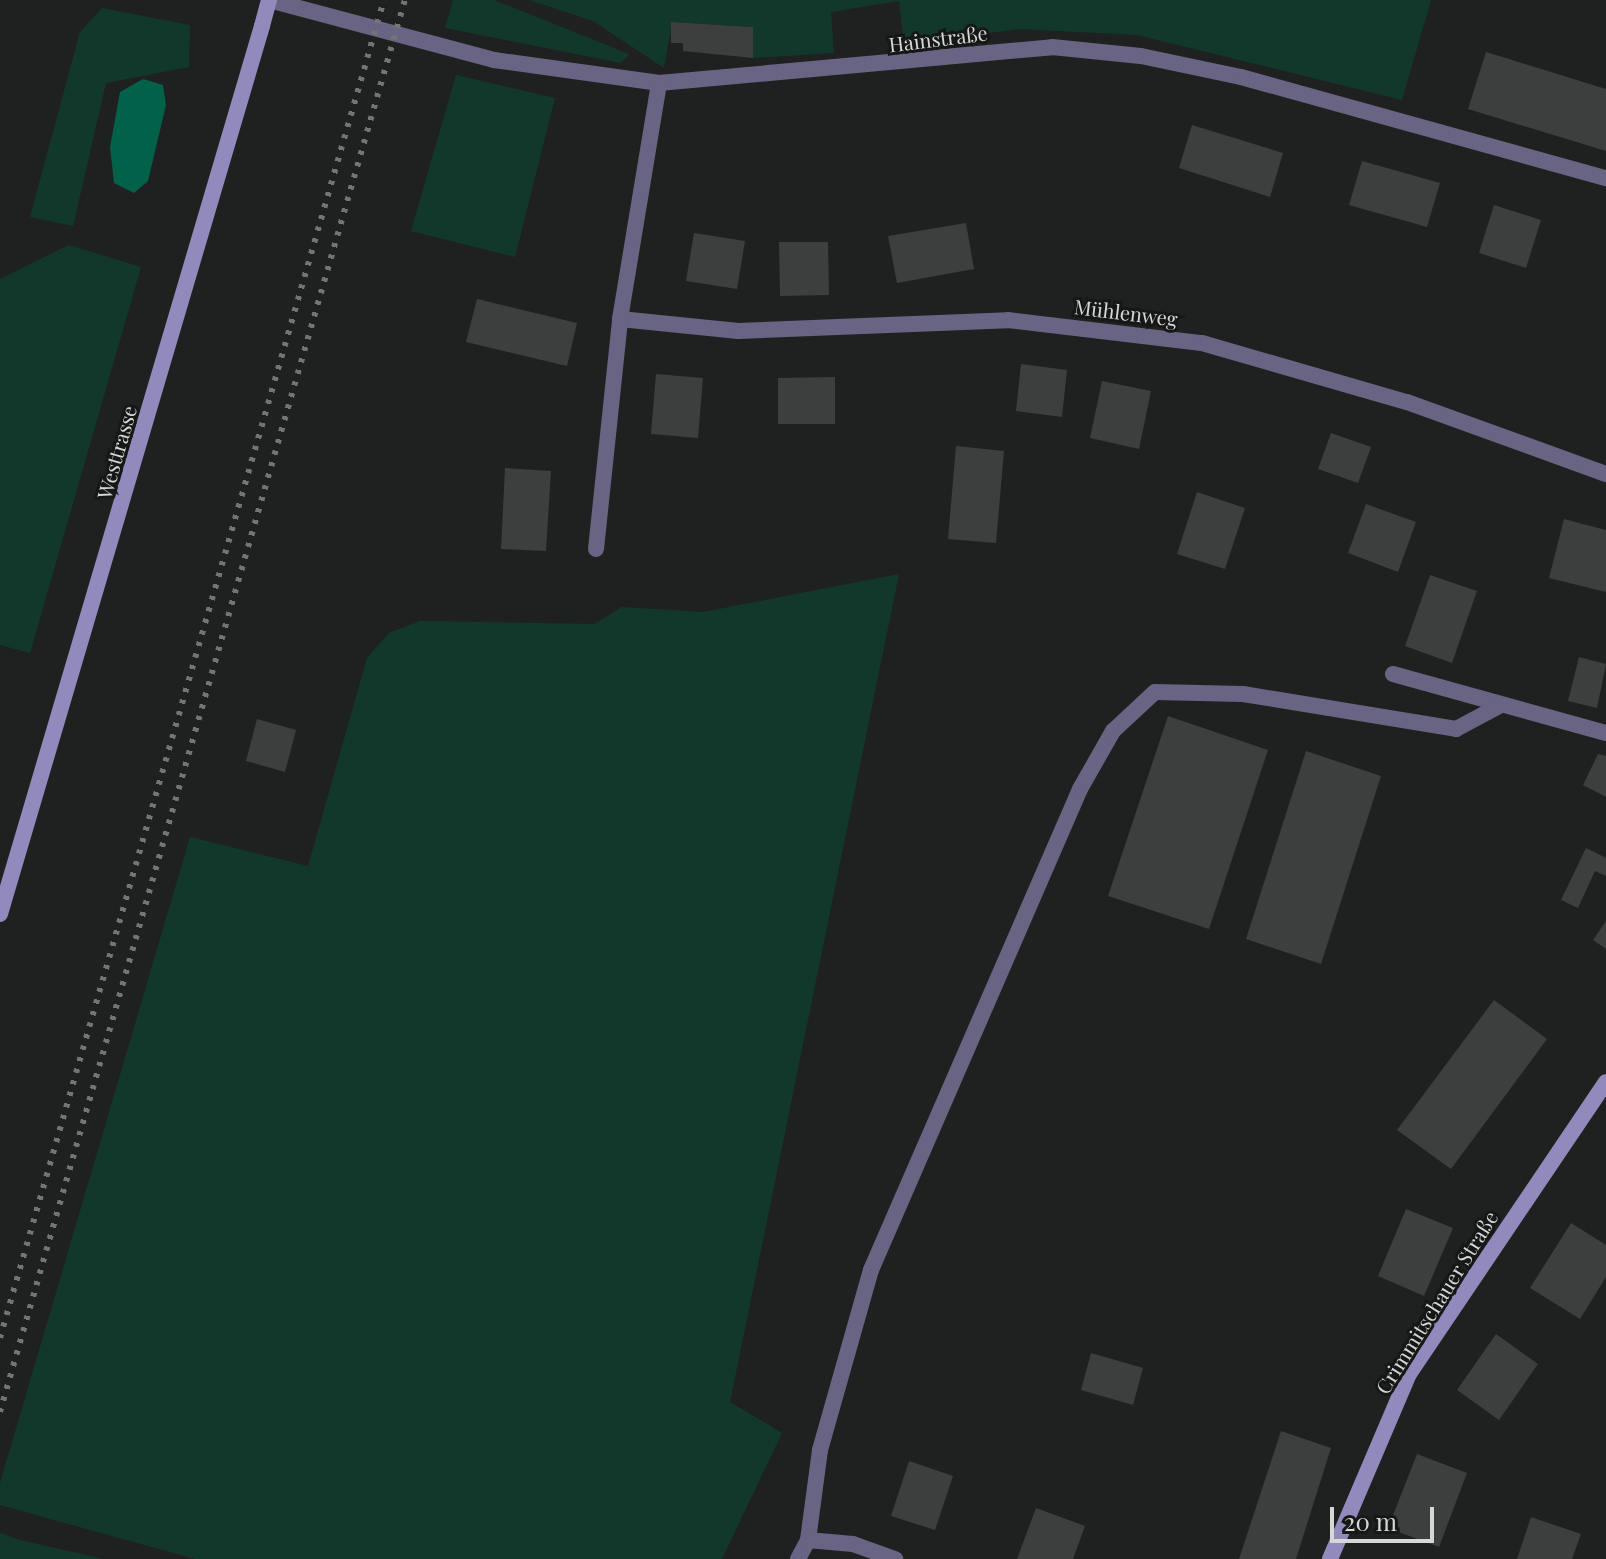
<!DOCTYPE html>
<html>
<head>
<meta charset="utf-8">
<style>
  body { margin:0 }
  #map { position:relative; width:1606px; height:1559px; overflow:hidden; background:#1f2120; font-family:"Playfair Display",serif }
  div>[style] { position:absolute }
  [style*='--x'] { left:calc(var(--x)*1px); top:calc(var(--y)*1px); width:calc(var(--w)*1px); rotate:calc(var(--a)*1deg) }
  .green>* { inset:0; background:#12382c }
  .water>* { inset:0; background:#026149 }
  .building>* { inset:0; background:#3c3f3e }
  .lane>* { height:16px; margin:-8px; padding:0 8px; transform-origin:8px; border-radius:8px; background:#696483 }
  .street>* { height:16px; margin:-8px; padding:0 8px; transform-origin:8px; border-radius:8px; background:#696483 }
  .secondary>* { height:16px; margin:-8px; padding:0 8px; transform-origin:8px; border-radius:8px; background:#928abc }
  .rail>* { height:6px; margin-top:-3px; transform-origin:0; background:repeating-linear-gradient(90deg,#737574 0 4px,transparent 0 12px) }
  .secondary-bridge>* { height:16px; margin:-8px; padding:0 8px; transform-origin:8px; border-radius:8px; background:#928abc }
  span { translate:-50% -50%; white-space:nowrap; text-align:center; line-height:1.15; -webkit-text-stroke:6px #161817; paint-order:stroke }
  .street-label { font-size:20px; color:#d6d8d7 }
  .scale { position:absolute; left:1330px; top:1507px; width:104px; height:36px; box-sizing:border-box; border:4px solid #d6d8d7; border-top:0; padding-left:10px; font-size:24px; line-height:28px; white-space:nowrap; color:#d6d8d7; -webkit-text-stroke:6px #161817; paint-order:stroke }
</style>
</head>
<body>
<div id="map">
  <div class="green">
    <i style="clip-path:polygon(453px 0,494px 0,629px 54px,621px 63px,445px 28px)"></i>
    <i style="clip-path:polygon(529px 0,1431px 0,1402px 100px,1137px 35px,1020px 29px,904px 44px,899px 1px,831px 12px,834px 53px,753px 58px,753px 27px,672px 22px,664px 68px,593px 21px)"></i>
    <i style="clip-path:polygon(102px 8px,190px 25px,189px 67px,106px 83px,73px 226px,30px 217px,80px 32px)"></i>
    <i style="clip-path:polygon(456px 75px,555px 98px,515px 257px,411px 231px)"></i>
    <i style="clip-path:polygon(69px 245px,141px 267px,30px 653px,0 645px,0 279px)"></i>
    <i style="clip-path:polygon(899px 574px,730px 1402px,782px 1433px,722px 1559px,195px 1559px,0 1505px,0 1483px,190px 837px,308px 866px,367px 658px,389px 633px,420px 621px,594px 624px,622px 607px,703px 612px)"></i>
    <i style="clip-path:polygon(0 1533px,24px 1541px,104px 1559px,0 1559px)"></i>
  </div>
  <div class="water">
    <i style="clip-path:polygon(143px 79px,163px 85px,166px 105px,148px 181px,134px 193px,114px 183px,110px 147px,120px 92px)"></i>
  </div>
  <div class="building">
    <i style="clip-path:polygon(671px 22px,753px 27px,753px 58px,683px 51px,683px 43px,671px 43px)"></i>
    <i style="clip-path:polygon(1486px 52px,1606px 89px,1606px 151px,1468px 109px)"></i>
    <i style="clip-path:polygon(1192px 125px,1283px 153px,1270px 197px,1179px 168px)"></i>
    <i style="clip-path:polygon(1362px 161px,1440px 183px,1427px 227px,1349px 205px)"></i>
    <i style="clip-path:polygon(1494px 205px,1541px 220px,1526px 268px,1479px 253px)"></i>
    <i style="clip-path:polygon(966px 223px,974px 269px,897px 283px,888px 236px)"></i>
    <i style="clip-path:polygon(694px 233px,745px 241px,737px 289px,686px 281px)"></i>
    <i style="clip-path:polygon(779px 242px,828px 242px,829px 295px,780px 296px)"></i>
    <i style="clip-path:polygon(477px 299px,577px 323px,567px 366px,466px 342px)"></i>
    <i style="clip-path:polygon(1021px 364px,1067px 370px,1062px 417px,1016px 411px)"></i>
    <i style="clip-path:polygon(656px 374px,703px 378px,698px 438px,651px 434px)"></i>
    <i style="clip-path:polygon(835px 377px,835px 424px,778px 424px,778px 378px)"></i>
    <i style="clip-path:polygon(1102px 381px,1151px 391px,1139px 449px,1090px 438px)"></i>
    <i style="clip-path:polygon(1331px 433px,1371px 447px,1358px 483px,1318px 469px)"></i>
    <i style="clip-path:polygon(956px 446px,1004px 451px,996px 543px,948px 539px)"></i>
    <i style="clip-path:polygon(505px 468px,551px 471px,546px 551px,501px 549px)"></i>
    <i style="clip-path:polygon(1197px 492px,1245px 508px,1225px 569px,1177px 554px)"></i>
    <i style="clip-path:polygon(1366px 504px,1416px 522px,1398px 572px,1348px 553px)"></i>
    <i style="clip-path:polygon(1564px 519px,1606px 530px,1606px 592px,1549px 578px)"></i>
    <i style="clip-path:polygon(1430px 575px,1477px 591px,1452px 663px,1405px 646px)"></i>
    <i style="clip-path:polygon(1579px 657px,1606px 664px,1597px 708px,1568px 701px)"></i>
    <i style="clip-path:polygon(1168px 716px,1268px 750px,1209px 929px,1108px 896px)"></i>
    <i style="clip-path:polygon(257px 719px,296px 730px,285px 772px,246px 761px)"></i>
    <i style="clip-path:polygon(1306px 751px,1381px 776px,1321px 964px,1246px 939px)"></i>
    <i style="clip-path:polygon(1598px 754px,1606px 756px,1606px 797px,1583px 785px)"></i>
    <i style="clip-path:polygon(1586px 848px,1606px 858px,1606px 876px,1595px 871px,1578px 908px,1561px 900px)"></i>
    <i style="clip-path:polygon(1606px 921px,1606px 949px,1593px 940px)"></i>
    <i style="clip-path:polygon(1494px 1000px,1547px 1039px,1451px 1169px,1397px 1130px)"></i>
    <i style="clip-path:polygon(1406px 1209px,1453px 1228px,1424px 1296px,1378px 1276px)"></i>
    <i style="clip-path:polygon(1571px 1223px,1606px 1245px,1606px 1277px,1580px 1319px,1530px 1288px)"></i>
    <i style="clip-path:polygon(1496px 1334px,1538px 1364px,1499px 1420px,1457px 1390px)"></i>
    <i style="clip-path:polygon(1091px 1353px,1143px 1368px,1133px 1405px,1081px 1390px)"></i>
    <i style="clip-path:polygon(1281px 1431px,1331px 1448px,1296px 1559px,1239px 1559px)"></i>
    <i style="clip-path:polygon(1417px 1454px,1467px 1473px,1439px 1547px,1388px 1528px)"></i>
    <i style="clip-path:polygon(909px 1461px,953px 1476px,935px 1530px,891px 1516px)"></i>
    <i style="clip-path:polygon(1036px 1508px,1085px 1526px,1073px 1559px,1017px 1559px)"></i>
    <i style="clip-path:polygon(1531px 1517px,1581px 1534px,1572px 1559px,1517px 1559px)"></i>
  </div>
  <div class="lane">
    <i style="--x:1393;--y:674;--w:221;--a:15.5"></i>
    <i style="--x:808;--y:1540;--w:91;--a:-82.4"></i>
    <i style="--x:820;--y:1450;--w:187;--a:-74.2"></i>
    <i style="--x:871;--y:1270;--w:524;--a:-66.51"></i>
    <i style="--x:1080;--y:789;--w:67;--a:-60.4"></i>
    <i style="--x:1113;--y:731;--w:57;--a:-42.9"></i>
    <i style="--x:1155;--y:692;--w:88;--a:1.3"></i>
    <i style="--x:1243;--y:694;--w:216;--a:9.3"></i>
    <i style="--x:1456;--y:729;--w:51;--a:-28.1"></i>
    <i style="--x:798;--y:1559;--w:21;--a:-62"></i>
    <i style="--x:808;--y:1540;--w:45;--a:5.1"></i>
  </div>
  <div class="street">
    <i style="--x:269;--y:0;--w:233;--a:14.9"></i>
    <i style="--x:494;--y:60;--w:167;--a:7.9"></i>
    <i style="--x:659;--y:83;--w:395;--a:-5.2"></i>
    <i style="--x:1052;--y:47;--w:89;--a:5.8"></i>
    <i style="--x:1141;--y:56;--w:102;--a:11.9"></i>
    <i style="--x:1241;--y:77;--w:379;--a:15.5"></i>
    <i style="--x:620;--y:319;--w:119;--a:5.8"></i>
    <i style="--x:738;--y:331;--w:270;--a:-2.3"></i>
    <i style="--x:1008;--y:320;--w:195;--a:6.8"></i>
    <i style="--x:1202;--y:343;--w:213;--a:16.1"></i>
    <i style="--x:1407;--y:402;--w:212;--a:19.9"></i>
    <i style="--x:596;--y:549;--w:231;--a:-84"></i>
    <i style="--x:620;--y:319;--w:239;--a:-80.6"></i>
    <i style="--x:853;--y:1544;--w:45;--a:19.7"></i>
  </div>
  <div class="secondary">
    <i style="--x:0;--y:914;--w:926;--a:-73.56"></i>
    <i style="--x:1330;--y:1559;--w:201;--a:-66.9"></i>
    <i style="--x:1409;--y:1374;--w:352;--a:-56"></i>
  </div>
  <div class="rail">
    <i style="--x:0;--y:1338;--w:1392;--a:-73.99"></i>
    <i style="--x:0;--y:1412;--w:1469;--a:-74"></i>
  </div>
  <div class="secondary-bridge">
    <i style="--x:262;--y:26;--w:27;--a:-75"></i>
  </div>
  <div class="street-label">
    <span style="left:938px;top:38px;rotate:-7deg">Hainstraße</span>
    <span style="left:1126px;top:312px;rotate:7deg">Mühlenweg</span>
    <span style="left:116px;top:452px;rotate:-74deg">Westtrasse</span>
    <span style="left:1436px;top:1302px;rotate:-58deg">Crimmitschauer Straße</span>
  </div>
  <div class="scale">20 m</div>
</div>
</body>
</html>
